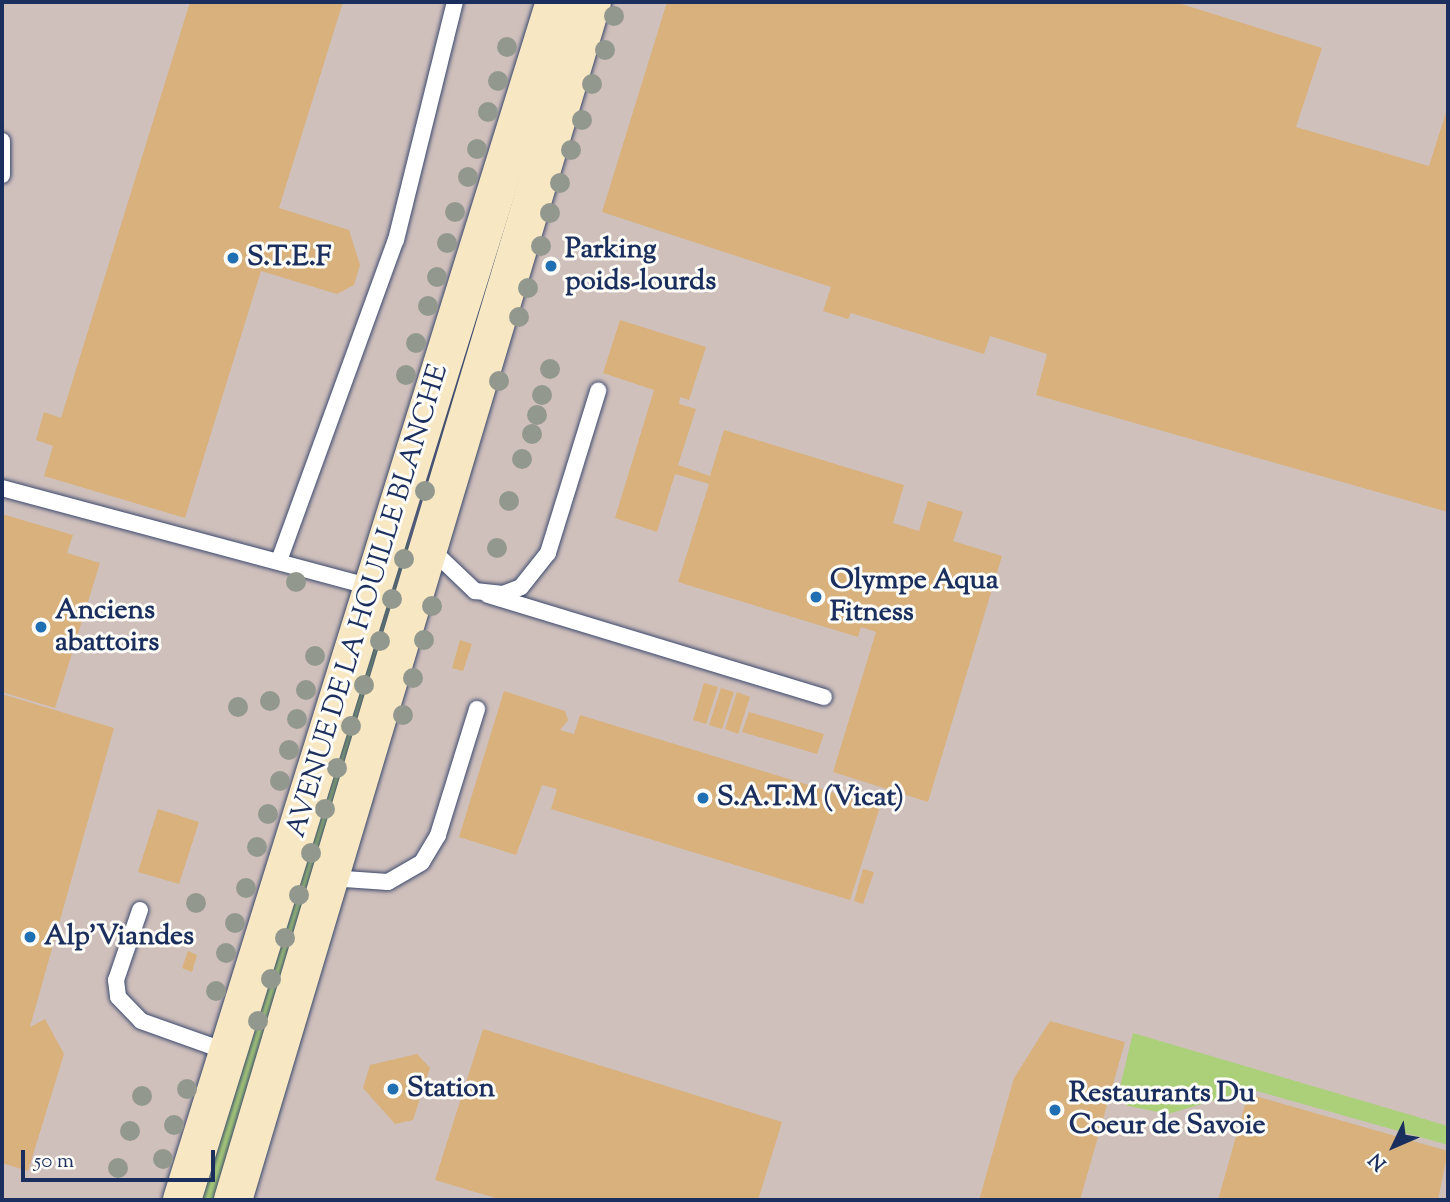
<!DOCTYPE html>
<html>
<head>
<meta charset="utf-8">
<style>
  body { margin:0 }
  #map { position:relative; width:1450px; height:1202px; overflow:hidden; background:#f1debf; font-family:"Sorts Mill Goudy",serif }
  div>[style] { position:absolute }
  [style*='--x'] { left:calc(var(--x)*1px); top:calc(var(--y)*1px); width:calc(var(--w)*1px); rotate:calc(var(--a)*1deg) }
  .industrial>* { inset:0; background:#d0c0bc }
  .green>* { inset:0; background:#abd079 }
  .building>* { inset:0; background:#d8b17c }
  .roads { filter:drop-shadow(0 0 2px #3b496d) drop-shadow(0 0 2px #3b496d) }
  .lane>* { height:16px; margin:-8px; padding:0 8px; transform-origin:8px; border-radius:8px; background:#fff }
  .secondary>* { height:38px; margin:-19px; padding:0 19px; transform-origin:19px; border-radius:19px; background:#f7e8c3 }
  .trees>* { width:20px; height:20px; margin:-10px; border-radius:50%; background:#93988e }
  .dots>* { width:19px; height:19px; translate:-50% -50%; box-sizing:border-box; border:4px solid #fdfcf7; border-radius:50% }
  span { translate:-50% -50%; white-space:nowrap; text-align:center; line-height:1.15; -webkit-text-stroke:6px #fdfcf7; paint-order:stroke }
  .poi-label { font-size:28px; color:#1b2f5e; font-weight:700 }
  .left { translate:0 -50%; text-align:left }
  .street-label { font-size:28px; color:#1b2f5e }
  .frame { position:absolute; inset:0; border:4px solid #1b2f5e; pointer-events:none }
  .north { position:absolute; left:1359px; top:1111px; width:70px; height:70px; -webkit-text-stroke:5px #fdfcf7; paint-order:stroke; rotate:226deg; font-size:19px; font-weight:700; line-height:28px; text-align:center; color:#1b2f5e }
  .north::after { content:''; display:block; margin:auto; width:24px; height:32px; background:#1b2f5e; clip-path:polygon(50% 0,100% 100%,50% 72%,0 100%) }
  .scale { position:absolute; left:21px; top:1150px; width:194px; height:32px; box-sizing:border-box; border:4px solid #1b2f5e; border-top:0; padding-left:9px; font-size:21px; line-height:24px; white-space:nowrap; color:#1b2f5e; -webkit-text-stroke:5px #fdfcf7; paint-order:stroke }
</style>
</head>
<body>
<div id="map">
  <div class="industrial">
    <i style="clip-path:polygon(2px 2px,1448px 2px,1448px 1200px,2px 1200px)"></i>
  </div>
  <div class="green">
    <i style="clip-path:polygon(406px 539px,414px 548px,224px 1200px,191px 1200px)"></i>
    <i style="clip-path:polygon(1133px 1033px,1448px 1126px,1448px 1145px,1239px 1086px,1229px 1096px,1168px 1114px,1128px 1106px,1117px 1099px)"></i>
  </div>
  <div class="building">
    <i style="clip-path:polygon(190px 2px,343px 2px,279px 208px,349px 230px,360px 265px,354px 285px,337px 294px,261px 271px,185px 518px,44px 476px,53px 446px,36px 440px,44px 412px,61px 418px)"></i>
    <i style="clip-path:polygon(667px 2px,1175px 2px,1322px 48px,1296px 127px,1429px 166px,1448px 106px,1448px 512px,1036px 395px,1047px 354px,990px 336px,984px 354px,851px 313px,848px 319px,823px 311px,831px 287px,602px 212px)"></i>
    <i style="clip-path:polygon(620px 320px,706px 347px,689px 400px,680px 397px,679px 404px,696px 409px,678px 465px,710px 476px,724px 430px,904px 485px,893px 523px,919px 531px,928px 501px,963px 512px,953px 541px,1002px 556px,928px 802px,833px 772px,876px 632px,861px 627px,858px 637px,678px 582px,709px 484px,675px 474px,657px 532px,615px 518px,654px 390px,603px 373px)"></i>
    <i style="clip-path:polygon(2px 514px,73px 535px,67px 553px,100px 563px,55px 708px,2px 692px)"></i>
    <i style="clip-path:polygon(460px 640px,472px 644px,463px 671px,452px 668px)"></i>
    <i style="clip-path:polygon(704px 683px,718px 687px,706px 724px,693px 720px)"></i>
    <i style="clip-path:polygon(721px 688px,734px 692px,722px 729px,709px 725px)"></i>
    <i style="clip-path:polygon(504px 691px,565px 711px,568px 720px,560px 730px,574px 734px,580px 715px,880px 807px,850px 900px,551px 809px,557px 789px,542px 785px,516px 855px,459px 837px)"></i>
    <i style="clip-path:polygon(737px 692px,750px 697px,738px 734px,725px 729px)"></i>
    <i style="clip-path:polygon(2px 694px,114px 728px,30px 1027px,45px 1019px,64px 1054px,28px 1171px,2px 1163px)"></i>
    <i style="clip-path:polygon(749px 712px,824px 734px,817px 754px,742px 732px)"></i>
    <i style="clip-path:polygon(158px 809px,199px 822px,179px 884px,138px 872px)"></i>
    <i style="clip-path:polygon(863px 869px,874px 872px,863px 904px,854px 901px)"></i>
    <i style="clip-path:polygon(188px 951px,197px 955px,192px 972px,182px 968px)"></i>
    <i style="clip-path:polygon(1050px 1021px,1125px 1042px,1080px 1200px,979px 1200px,1014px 1078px)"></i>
    <i style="clip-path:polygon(483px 1029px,782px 1122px,758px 1200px,502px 1200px,435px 1180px)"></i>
    <i style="clip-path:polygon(417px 1054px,430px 1068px,413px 1120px,395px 1124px,363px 1088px,370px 1065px)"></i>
    <i style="clip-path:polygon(1248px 1094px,1448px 1151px,1438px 1200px,1218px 1200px)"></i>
  </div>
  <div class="roads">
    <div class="lane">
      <i style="--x:2;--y:141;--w:34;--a:90"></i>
      <i style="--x:2;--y:488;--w:383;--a:15"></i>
      <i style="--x:431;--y:549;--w:61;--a:43.7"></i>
      <i style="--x:475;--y:591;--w:28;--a:6"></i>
      <i style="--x:503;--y:594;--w:19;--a:-21"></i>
      <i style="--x:521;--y:587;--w:43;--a:-51.5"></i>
      <i style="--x:548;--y:553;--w:170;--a:-72.8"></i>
      <i style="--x:280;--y:558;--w:338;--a:-70"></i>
      <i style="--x:396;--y:240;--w:245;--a:-76.1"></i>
      <i style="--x:488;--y:595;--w:351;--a:16.9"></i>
      <i style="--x:330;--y:878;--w:58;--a:3.9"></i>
      <i style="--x:388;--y:882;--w:39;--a:-30"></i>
      <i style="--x:422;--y:862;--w:31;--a:-59"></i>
      <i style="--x:438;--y:835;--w:132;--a:-72.8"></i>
      <i style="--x:140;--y:910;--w:74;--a:108.9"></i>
      <i style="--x:116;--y:980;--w:17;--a:83"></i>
      <i style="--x:118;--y:997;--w:33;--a:46"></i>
      <i style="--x:141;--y:1021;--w:92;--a:19.6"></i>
    </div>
    <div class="secondary">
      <i style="--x:182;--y:1200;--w:1255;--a:-72.71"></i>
      <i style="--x:233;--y:1200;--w:1251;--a:-73.32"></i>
    </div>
  </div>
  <div class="trees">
    <i style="left:614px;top:16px"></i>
    <i style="left:507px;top:47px"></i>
    <i style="left:605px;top:50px"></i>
    <i style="left:498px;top:81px"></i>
    <i style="left:592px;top:84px"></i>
    <i style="left:488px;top:112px"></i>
    <i style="left:582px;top:120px"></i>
    <i style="left:477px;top:149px"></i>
    <i style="left:571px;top:150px"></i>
    <i style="left:468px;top:177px"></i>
    <i style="left:560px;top:183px"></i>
    <i style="left:455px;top:212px"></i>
    <i style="left:550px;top:213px"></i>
    <i style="left:447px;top:243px"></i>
    <i style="left:541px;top:246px"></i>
    <i style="left:437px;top:277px"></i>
    <i style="left:528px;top:288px"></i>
    <i style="left:428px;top:306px"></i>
    <i style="left:519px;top:317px"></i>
    <i style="left:416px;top:343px"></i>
    <i style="left:550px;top:369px"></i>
    <i style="left:406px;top:375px"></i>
    <i style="left:499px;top:381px"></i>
    <i style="left:542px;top:395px"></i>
    <i style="left:537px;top:415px"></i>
    <i style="left:532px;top:434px"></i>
    <i style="left:522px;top:459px"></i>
    <i style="left:425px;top:491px"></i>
    <i style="left:509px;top:501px"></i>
    <i style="left:497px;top:548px"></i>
    <i style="left:404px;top:559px"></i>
    <i style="left:296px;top:582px"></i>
    <i style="left:392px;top:599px"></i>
    <i style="left:432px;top:606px"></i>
    <i style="left:424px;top:640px"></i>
    <i style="left:380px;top:641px"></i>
    <i style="left:315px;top:656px"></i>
    <i style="left:413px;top:678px"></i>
    <i style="left:364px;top:685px"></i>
    <i style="left:306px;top:690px"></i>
    <i style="left:270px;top:701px"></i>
    <i style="left:238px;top:707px"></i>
    <i style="left:403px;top:715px"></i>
    <i style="left:297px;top:719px"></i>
    <i style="left:351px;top:726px"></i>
    <i style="left:289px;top:750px"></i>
    <i style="left:337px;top:768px"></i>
    <i style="left:280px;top:781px"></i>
    <i style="left:325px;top:809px"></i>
    <i style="left:268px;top:814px"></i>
    <i style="left:257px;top:847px"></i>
    <i style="left:311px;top:853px"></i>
    <i style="left:246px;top:888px"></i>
    <i style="left:299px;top:895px"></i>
    <i style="left:196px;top:903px"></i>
    <i style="left:235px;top:923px"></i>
    <i style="left:285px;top:938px"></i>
    <i style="left:226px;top:953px"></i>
    <i style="left:271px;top:979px"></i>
    <i style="left:216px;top:991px"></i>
    <i style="left:258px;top:1021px"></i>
    <i style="left:187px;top:1089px"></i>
    <i style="left:142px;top:1096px"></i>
    <i style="left:174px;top:1125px"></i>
    <i style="left:130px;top:1131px"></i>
    <i style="left:163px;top:1159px"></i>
    <i style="left:118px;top:1168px"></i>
  </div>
  <div class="dots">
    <i style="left:233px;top:258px;background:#1f6fb2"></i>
    <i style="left:551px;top:266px;background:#1f6fb2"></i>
    <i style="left:816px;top:597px;background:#1f6fb2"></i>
    <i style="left:41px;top:627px;background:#1f6fb2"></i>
    <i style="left:703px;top:798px;background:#1f6fb2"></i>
    <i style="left:30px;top:937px;background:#1f6fb2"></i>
    <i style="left:393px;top:1089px;background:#1f6fb2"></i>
    <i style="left:1055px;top:1110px;background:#1f6fb2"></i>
  </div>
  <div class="poi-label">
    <span class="left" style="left:565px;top:266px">Parking<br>poids-lourds</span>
    <span class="left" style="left:247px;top:258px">S.T.E.F</span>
    <span class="left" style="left:830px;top:597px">Olympe Aqua<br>Fitness</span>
    <span class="left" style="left:55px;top:627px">Anciens<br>abattoirs</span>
    <span class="left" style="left:717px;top:798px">S.A.T.M (Vicat)</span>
    <span class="left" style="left:44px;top:937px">Alp'Viandes</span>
    <span class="left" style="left:407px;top:1089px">Station</span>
    <span class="left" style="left:1069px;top:1110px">Restaurants Du<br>Coeur de Savoie</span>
  </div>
  <div class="street-label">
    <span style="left:368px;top:601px;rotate:-73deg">AVENUE DE LA HOUILLE BLANCHE</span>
  </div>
  <div class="frame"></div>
  <div class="north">N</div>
  <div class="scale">50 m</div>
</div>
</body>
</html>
